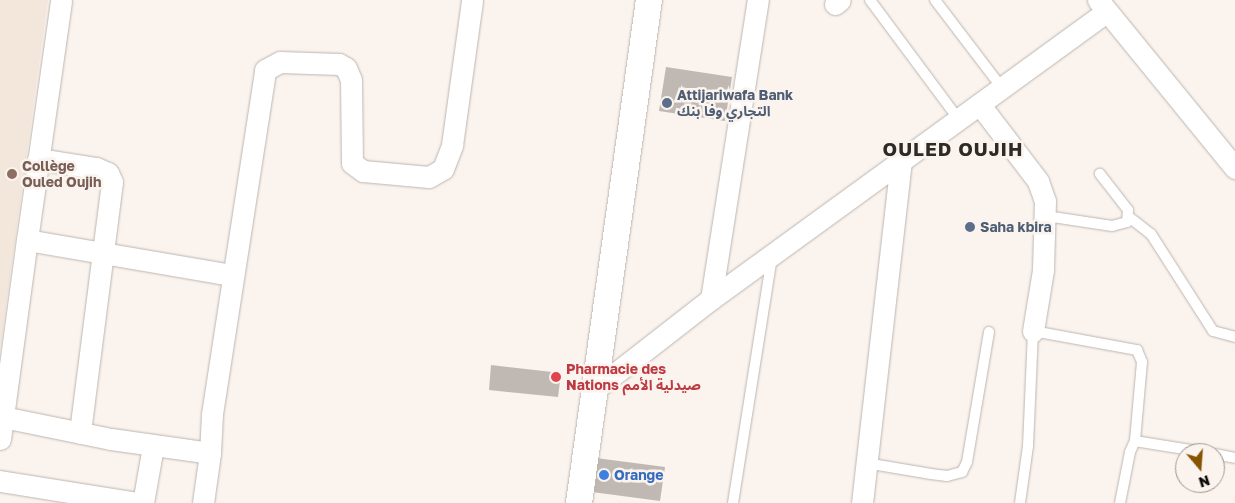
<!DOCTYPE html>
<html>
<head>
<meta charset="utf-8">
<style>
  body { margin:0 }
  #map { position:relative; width:1235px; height:503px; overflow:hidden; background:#faf3ee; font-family:"Golos Text","Noto Sans Arabic",sans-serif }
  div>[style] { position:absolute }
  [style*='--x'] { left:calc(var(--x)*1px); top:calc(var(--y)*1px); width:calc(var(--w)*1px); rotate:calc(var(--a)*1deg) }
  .built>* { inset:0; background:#f3e7db }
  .building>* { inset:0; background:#bfb8b3 }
  .roads { filter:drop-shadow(0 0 1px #bcb5b0) drop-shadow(0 0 1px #bcb5b0) }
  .service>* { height:10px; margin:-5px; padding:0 5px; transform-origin:5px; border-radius:5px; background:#fff }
  .minor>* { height:21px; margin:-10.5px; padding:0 10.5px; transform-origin:10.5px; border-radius:10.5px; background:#fff }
  .tertiary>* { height:26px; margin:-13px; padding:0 13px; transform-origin:13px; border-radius:13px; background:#fff }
  .dots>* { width:14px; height:14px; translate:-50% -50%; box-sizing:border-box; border:2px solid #faf3ee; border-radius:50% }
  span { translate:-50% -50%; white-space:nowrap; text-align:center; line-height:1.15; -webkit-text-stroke:5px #faf3ee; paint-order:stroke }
  .service-label { font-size:14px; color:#4e5e75; font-weight:700 }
  .left { translate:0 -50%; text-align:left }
  .education-label { font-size:14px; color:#785e54; font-weight:700 }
  .health-label { font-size:14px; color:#be3a42; font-weight:700 }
  .shop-label { font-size:14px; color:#366cbe; font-weight:700 }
  .district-label { font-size:19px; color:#2e2a25; font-weight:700; letter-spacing:1px }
  .north { position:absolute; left:1175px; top:443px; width:50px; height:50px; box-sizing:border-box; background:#faf3ee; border:1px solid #9b9692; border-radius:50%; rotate:162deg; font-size:14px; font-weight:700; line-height:20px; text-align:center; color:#0d0b09 }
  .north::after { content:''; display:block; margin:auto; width:18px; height:22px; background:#875300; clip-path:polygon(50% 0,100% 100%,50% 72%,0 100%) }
</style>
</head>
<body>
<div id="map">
  <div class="built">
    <i style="clip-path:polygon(0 0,48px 0,0 349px)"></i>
  </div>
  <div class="building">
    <i style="clip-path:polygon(666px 67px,732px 77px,725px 121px,659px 111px)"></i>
    <i style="clip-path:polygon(491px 365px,561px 373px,558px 397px,489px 390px)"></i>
    <i style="clip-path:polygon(596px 458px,665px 467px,660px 501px,592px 492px)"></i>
  </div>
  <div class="roads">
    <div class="service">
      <i style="--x:870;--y:0;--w:149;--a:53.4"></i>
      <i style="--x:935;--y:0;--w:111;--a:52.7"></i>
      <i style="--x:1046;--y:216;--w:67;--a:8.6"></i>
      <i style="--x:1112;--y:226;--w:16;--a:-15"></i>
      <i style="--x:1127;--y:222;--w:12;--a:-85"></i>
      <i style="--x:1128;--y:210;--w:46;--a:-127.9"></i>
      <i style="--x:1129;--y:217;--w:28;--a:38"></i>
      <i style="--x:1151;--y:234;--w:115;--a:57.4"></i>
      <i style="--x:1213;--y:331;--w:23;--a:15"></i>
      <i style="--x:1215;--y:454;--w:20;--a:11"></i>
      <i style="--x:866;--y:463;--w:66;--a:9.6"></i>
      <i style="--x:931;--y:474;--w:16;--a:7"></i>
      <i style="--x:947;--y:476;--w:16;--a:-15"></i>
      <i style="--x:962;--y:472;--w:11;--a:-63"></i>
      <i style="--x:967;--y:462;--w:132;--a:-80.4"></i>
      <i style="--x:733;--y:503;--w:248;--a:-81"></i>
      <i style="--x:1020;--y:503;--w:58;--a:-82"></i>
      <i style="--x:1028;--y:446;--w:115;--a:-87.5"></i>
      <i style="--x:1033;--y:331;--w:106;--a:10.4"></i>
      <i style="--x:1137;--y:350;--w:13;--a:67"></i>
      <i style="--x:1142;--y:362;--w:79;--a:95.1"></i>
      <i style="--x:1120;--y:503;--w:52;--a:-78.9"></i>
      <i style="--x:1130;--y:452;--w:12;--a:-66"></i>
      <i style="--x:1135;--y:441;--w:75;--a:9.2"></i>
    </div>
    <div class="minor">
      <i style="--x:1098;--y:0;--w:217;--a:50.8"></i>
      <i style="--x:835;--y:4;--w:6;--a:-39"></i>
      <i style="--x:980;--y:105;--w:96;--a:52.7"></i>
      <i style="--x:1038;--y:181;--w:21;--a:71"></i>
      <i style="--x:1045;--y:201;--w:69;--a:91.7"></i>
      <i style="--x:1043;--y:270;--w:62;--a:99.3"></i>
      <i style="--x:38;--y:159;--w:59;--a:8.8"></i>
      <i style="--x:96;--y:168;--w:13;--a:23"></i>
      <i style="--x:108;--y:173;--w:10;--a:66"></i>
      <i style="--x:112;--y:182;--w:253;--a:97.3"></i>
      <i style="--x:27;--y:240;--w:242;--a:-81.9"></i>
      <i style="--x:711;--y:299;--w:303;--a:-81.1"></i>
      <i style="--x:594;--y:390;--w:148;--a:-37.9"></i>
      <i style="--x:711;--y:299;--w:488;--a:-36"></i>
      <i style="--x:3;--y:417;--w:110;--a:11.5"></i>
      <i style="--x:111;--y:439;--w:100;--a:8"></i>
      <i style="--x:210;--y:453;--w:39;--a:-87"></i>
      <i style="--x:212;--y:414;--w:348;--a:-81.2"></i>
      <i style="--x:265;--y:70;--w:17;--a:-28"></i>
      <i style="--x:280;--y:62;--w:59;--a:1.9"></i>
      <i style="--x:339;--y:64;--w:8;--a:30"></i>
      <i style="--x:346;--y:68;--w:13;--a:67"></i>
      <i style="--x:351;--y:80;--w:83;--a:89.3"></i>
      <i style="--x:352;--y:163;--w:14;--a:36"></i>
      <i style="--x:363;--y:171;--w:66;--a:5.2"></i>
      <i style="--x:429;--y:177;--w:16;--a:-30"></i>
      <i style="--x:443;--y:169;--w:26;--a:-69"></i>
      <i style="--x:452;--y:145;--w:146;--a:-82.1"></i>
      <i style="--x:0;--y:439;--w:201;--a:-82.3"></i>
      <i style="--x:27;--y:240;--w:208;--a:9.7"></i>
      <i style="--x:0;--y:481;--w:140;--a:9.1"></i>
      <i style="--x:143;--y:503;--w:58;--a:-80"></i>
      <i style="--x:203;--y:503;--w:50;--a:-82"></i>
      <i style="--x:862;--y:503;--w:345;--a:-83.5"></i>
    </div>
    <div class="tertiary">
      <i style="--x:579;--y:503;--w:508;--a:-82.08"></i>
    </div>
  </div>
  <div class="dots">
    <i style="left:667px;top:103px;background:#5c6f8a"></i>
    <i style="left:12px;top:174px;background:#8d6e63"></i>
    <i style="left:970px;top:227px;background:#5c6f8a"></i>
    <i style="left:556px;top:377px;background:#e0444e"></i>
    <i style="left:604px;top:475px;background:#3f7fe0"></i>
  </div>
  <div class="service-label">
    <span class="left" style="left:677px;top:103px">Attijariwafa Bank<br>التجاري وفا بنك</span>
    <span class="left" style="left:980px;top:227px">Saha kbira</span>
  </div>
  <div class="education-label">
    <span class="left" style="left:22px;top:174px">Collège<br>Ouled Oujih</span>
  </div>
  <div class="health-label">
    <span class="left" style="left:566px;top:377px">Pharmacie des<br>Nations صيدلية الأمم</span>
  </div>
  <div class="shop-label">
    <span class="left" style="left:614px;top:475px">Orange</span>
  </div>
  <div class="district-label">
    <span style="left:953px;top:149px">OULED OUJIH</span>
  </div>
  <div class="north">N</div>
</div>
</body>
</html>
